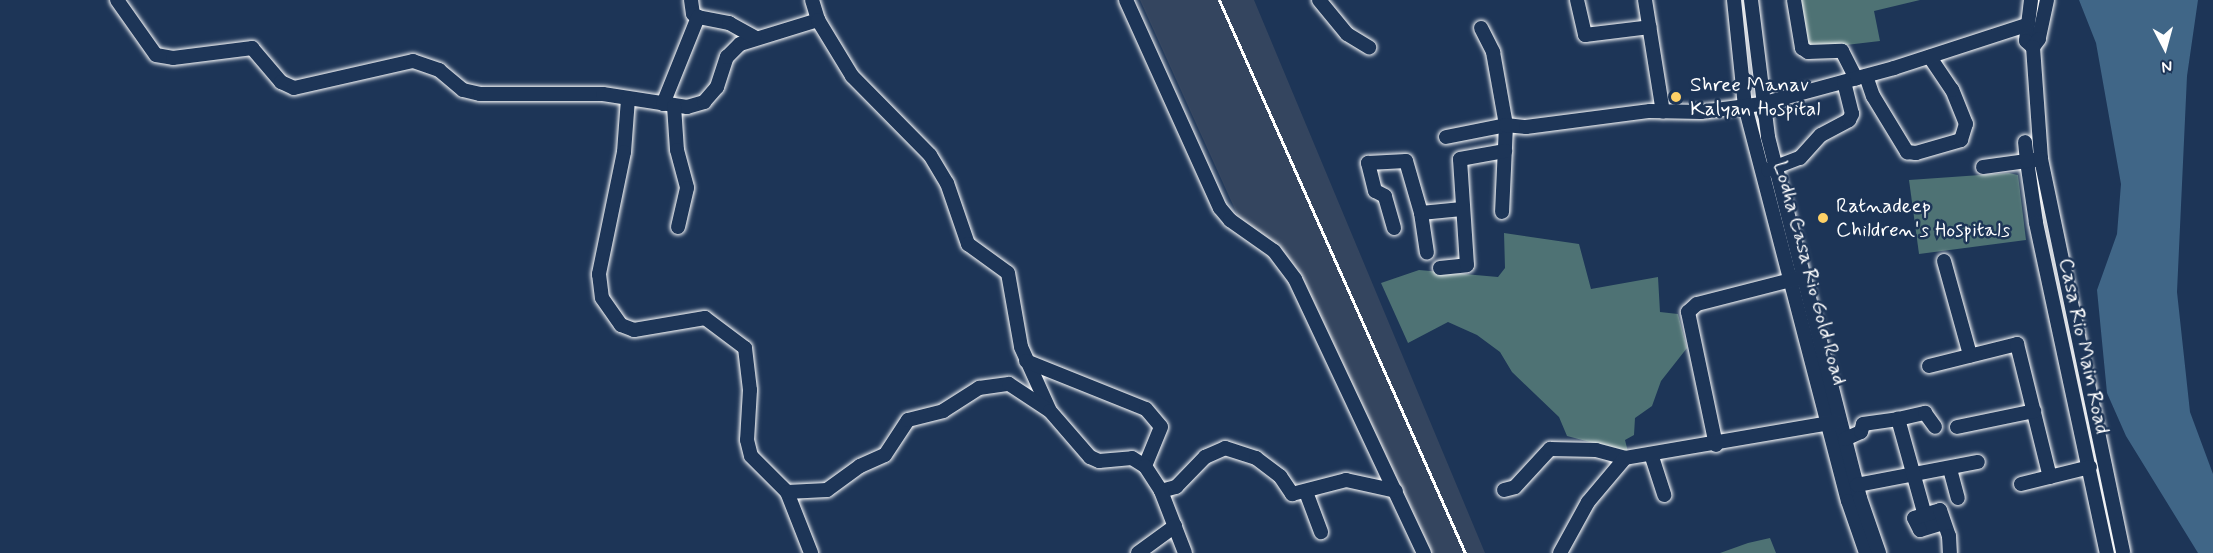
<!DOCTYPE html>
<html>
<head>
<meta charset="utf-8">
<style>
  body { margin:0 }
  #map { position:relative; width:2213px; height:553px; overflow:hidden; background:#1d3557; font-family:Mynerve,sans-serif }
  div>[style] { position:absolute }
  [style*='--x'] { left:calc(var(--x)*1px); top:calc(var(--y)*1px); width:calc(var(--w)*1px); rotate:calc(var(--a)*1deg) }
  .built>* { inset:0; background:#34455f }
  .green>* { inset:0; background:#4e7274 }
  .water>* { inset:0; background:#406687 }
  .roads { filter:drop-shadow(0 0 2px #fff) drop-shadow(0 0 2px #fff) }
  .minor>* { height:14px; margin:-7px; padding:0 7px; transform-origin:7px; border-radius:7px; background:#1d3557 }
  .rail>* { height:3px; margin:-1.5px; padding:0 1.5px; transform-origin:1.5px; border-radius:1.5px; background:#fff }
  .dots>* { width:16px; height:16px; translate:-50% -50%; box-sizing:border-box; border:3px solid #1d3557; border-radius:50% }
  span { translate:-50% -50%; white-space:nowrap; text-align:center; line-height:1.15; -webkit-text-stroke:5px #1d3557; paint-order:stroke }
  .poi-label { font-size:21px; color:#fff }
  .left { translate:0 -50%; text-align:left }
  .street-label { font-size:21px; color:#fff }
  .north { position:absolute; left:2135px; top:18px; width:60px; height:60px; -webkit-text-stroke:4px #1d3557; paint-order:stroke; rotate:174deg; font-size:16px; font-weight:700; line-height:24px; text-align:center; color:#fff }
  .north::after { content:''; display:block; margin:auto; width:21px; height:27px; background:#fff; clip-path:polygon(50% 0,100% 100%,50% 72%,0 100%) }
</style>
</head>
<body>
<div id="map">
  <div class="built">
    <i style="clip-path:polygon(1140px 0,1254px 0,1485px 553px,1427px 553px,1296px 270px,1238px 216px)"></i>
  </div>
  <div class="green">
    <i style="clip-path:polygon(1790px 0,1920px 0,1874px 11px,1880px 41px,1795px 51px)"></i>
    <i style="clip-path:polygon(2009px 173px,2018px 175px,2026px 240px,1919px 254px,1909px 180px)"></i>
    <i style="clip-path:polygon(1504px 233px,1579px 244px,1591px 289px,1658px 277px,1660px 312px,1678px 314px,1687px 348px,1661px 381px,1652px 406px,1635px 418px,1634px 435px,1625px 440px,1628px 452px,1567px 436px,1559px 417px,1512px 372px,1500px 352px,1477px 335px,1448px 322px,1408px 343px,1381px 283px,1419px 270px,1498px 277px,1505px 268px)"></i>
    <i style="clip-path:polygon(1770px 538px,1776px 553px,1720px 553px,1748px 543px)"></i>
  </div>
  <div class="water">
    <i style="clip-path:polygon(2079px 0,2198px 0,2187px 76px,2177px 292px,2190px 412px,2213px 474px,2213px 553px,2198px 553px,2126px 436px,2107px 393px,2097px 290px,2117px 234px,2121px 184px,2096px 43px)"></i>
  </div>
  <div class="roads">
    <div class="minor">
      <i style="--x:117;--y:0;--w:67;--a:54.7"></i>
      <i style="--x:156;--y:55;--w:17;--a:10"></i>
      <i style="--x:173;--y:58;--w:80;--a:-7.2"></i>
      <i style="--x:252;--y:48;--w:45;--a:49.5"></i>
      <i style="--x:281;--y:82;--w:14;--a:25"></i>
      <i style="--x:294;--y:88;--w:122;--a:-12.8"></i>
      <i style="--x:413;--y:61;--w:28;--a:19"></i>
      <i style="--x:439;--y:70;--w:31;--a:40"></i>
      <i style="--x:463;--y:90;--w:17;--a:13"></i>
      <i style="--x:480;--y:94;--w:123;--a:0"></i>
      <i style="--x:603;--y:94;--w:85;--a:8.8"></i>
      <i style="--x:687;--y:107;--w:18;--a:-16"></i>
      <i style="--x:704;--y:102;--w:20;--a:-49"></i>
      <i style="--x:717;--y:87;--w:32;--a:-72"></i>
      <i style="--x:727;--y:57;--w:18;--a:-45"></i>
      <i style="--x:740;--y:44;--w:82;--a:-17.1"></i>
      <i style="--x:691;--y:0;--w:14;--a:82"></i>
      <i style="--x:693;--y:14;--w:6;--a:31"></i>
      <i style="--x:698;--y:17;--w:32;--a:11"></i>
      <i style="--x:729;--y:23;--w:29;--a:29"></i>
      <i style="--x:812;--y:0;--w:21;--a:73"></i>
      <i style="--x:818;--y:20;--w:66;--a:58.7"></i>
      <i style="--x:852;--y:76;--w:111;--a:45.4"></i>
      <i style="--x:930;--y:155;--w:33;--a:59"></i>
      <i style="--x:947;--y:183;--w:65;--a:71"></i>
      <i style="--x:968;--y:244;--w:49;--a:35.9"></i>
      <i style="--x:1008;--y:273;--w:75;--a:80"></i>
      <i style="--x:1021;--y:347;--w:68;--a:65.7"></i>
      <i style="--x:1126;--y:0;--w:228;--a:65.7"></i>
      <i style="--x:1220;--y:208;--w:16;--a:50"></i>
      <i style="--x:1230;--y:220;--w:54;--a:35.2"></i>
      <i style="--x:1274;--y:251;--w:35;--a:53"></i>
      <i style="--x:1295;--y:279;--w:303;--a:64.8"></i>
      <i style="--x:1319;--y:0;--w:44;--a:50.5"></i>
      <i style="--x:1347;--y:34;--w:26;--a:31"></i>
      <i style="--x:1577;--y:0;--w:36;--a:77"></i>
      <i style="--x:1585;--y:35;--w:65;--a:-7"></i>
      <i style="--x:1645;--y:0;--w:113;--a:80.9"></i>
      <i style="--x:1734;--y:0;--w:107;--a:84.1"></i>
      <i style="--x:1745;--y:106;--w:408;--a:75.4"></i>
      <i style="--x:1848;--y:501;--w:55;--a:70.9"></i>
      <i style="--x:1751;--y:0;--w:138;--a:82.9"></i>
      <i style="--x:1768;--y:137;--w:373;--a:75.7"></i>
      <i style="--x:1860;--y:498;--w:58;--a:70.9"></i>
      <i style="--x:1794;--y:0;--w:49;--a:80.5"></i>
      <i style="--x:1802;--y:48;--w:7;--a:34"></i>
      <i style="--x:1808;--y:52;--w:34;--a:-2"></i>
      <i style="--x:1842;--y:51;--w:31;--a:63"></i>
      <i style="--x:2031;--y:0;--w:41;--a:97"></i>
      <i style="--x:2026;--y:41;--w:9;--a:41"></i>
      <i style="--x:2047;--y:0;--w:40;--a:102"></i>
      <i style="--x:2039;--y:39;--w:10;--a:127"></i>
      <i style="--x:2033;--y:47;--w:112;--a:85.9"></i>
      <i style="--x:2041;--y:159;--w:402;--a:78.2"></i>
      <i style="--x:1481;--y:28;--w:27;--a:63"></i>
      <i style="--x:1493;--y:52;--w:74;--a:79.9"></i>
      <i style="--x:1506;--y:125;--w:87;--a:92.6"></i>
      <i style="--x:1866;--y:76;--w:21;--a:71"></i>
      <i style="--x:1873;--y:96;--w:66;--a:58.7"></i>
      <i style="--x:1907;--y:152;--w:9;--a:6"></i>
      <i style="--x:1916;--y:153;--w:47;--a:-16.1"></i>
      <i style="--x:1961;--y:140;--w:17;--a:-73"></i>
      <i style="--x:1966;--y:124;--w:37;--a:-112"></i>
      <i style="--x:1952;--y:90;--w:40;--a:-124"></i>
      <i style="--x:628;--y:99;--w:53;--a:94.3"></i>
      <i style="--x:624;--y:152;--w:125;--a:101.6"></i>
      <i style="--x:599;--y:274;--w:24;--a:83"></i>
      <i style="--x:602;--y:298;--w:33;--a:55"></i>
      <i style="--x:621;--y:325;--w:14;--a:21"></i>
      <i style="--x:634;--y:330;--w:72;--a:-9.6"></i>
      <i style="--x:705;--y:318;--w:50;--a:36.9"></i>
      <i style="--x:745;--y:348;--w:42;--a:83.2"></i>
      <i style="--x:750;--y:390;--w:50;--a:93.4"></i>
      <i style="--x:747;--y:440;--w:16;--a:76"></i>
      <i style="--x:751;--y:456;--w:51;--a:45"></i>
      <i style="--x:787;--y:492;--w:66;--a:68.5"></i>
      <i style="--x:663;--y:104;--w:94;--a:-68.1"></i>
      <i style="--x:674;--y:106;--w:44;--a:86.1"></i>
      <i style="--x:677;--y:150;--w:39;--a:75"></i>
      <i style="--x:687;--y:188;--w:40;--a:103"></i>
      <i style="--x:1446;--y:137;--w:61;--a:-11.3"></i>
      <i style="--x:1506;--y:125;--w:20;--a:6"></i>
      <i style="--x:1526;--y:127;--w:125;--a:-7.4"></i>
      <i style="--x:1650;--y:111;--w:51;--a:1.1"></i>
      <i style="--x:1701;--y:112;--w:61;--a:-7.6"></i>
      <i style="--x:1761;--y:104;--w:138;--a:-15.1"></i>
      <i style="--x:1894;--y:68;--w:139;--a:-18"></i>
      <i style="--x:2041;--y:159;--w:14;--a:172"></i>
      <i style="--x:2027;--y:161;--w:63;--a:81.7"></i>
      <i style="--x:2036;--y:223;--w:338;--a:77.9"></i>
      <i style="--x:1983;--y:167;--w:44;--a:-7.8"></i>
      <i style="--x:2027;--y:161;--w:19;--a:-96"></i>
      <i style="--x:1768;--y:170;--w:34;--a:-21"></i>
      <i style="--x:1800;--y:158;--w:31;--a:-48"></i>
      <i style="--x:1821;--y:135;--w:32;--a:-28"></i>
      <i style="--x:1849;--y:120;--w:7;--a:-63"></i>
      <i style="--x:1852;--y:114;--w:33;--a:-104"></i>
      <i style="--x:1421;--y:213;--w:40;--a:81.5"></i>
      <i style="--x:1394;--y:228;--w:33;--a:-106"></i>
      <i style="--x:1385;--y:196;--w:11;--a:-153"></i>
      <i style="--x:1375;--y:191;--w:29;--a:-104"></i>
      <i style="--x:1368;--y:163;--w:38;--a:-3"></i>
      <i style="--x:1406;--y:161;--w:54;--a:73.9"></i>
      <i style="--x:1421;--y:213;--w:41;--a:-5.6"></i>
      <i style="--x:1944;--y:261;--w:98;--a:74.5"></i>
      <i style="--x:1440;--y:268;--w:27;--a:-6"></i>
      <i style="--x:1467;--y:265;--w:106;--a:-93.8"></i>
      <i style="--x:1460;--y:159;--w:46;--a:-10.1"></i>
      <i style="--x:1026;--y:361;--w:129;--a:21.8"></i>
      <i style="--x:1146;--y:409;--w:23;--a:50"></i>
      <i style="--x:1161;--y:427;--w:42;--a:112.3"></i>
      <i style="--x:1929;--y:366;--w:91;--a:-14"></i>
      <i style="--x:2017;--y:344;--w:137;--a:76.1"></i>
      <i style="--x:1957;--y:427;--w:79;--a:-11.7"></i>
      <i style="--x:1845;--y:439;--w:17;--a:-24"></i>
      <i style="--x:1861;--y:432;--w:8;--a:-76"></i>
      <i style="--x:1863;--y:424;--w:35;--a:-8"></i>
      <i style="--x:1716;--y:445;--w:136;--a:-101.9"></i>
      <i style="--x:1688;--y:312;--w:12;--a:-42"></i>
      <i style="--x:1697;--y:304;--w:105;--a:-14.3"></i>
      <i style="--x:1652;--y:457;--w:40;--a:72"></i>
      <i style="--x:1950;--y:469;--w:30;--a:75"></i>
      <i style="--x:2021;--y:484;--w:71;--a:-13.8"></i>
      <i style="--x:1857;--y:485;--w:123;--a:-10.8"></i>
      <i style="--x:1504;--y:490;--w:11;--a:-15"></i>
      <i style="--x:1515;--y:487;--w:52;--a:-47.4"></i>
      <i style="--x:1550;--y:449;--w:46;--a:1.2"></i>
      <i style="--x:1596;--y:450;--w:30;--a:15"></i>
      <i style="--x:1161;--y:491;--w:16;--a:-15"></i>
      <i style="--x:1176;--y:487;--w:42;--a:-46"></i>
      <i style="--x:1205;--y:457;--w:22;--a:-24"></i>
      <i style="--x:1225;--y:448;--w:33;--a:18"></i>
      <i style="--x:1256;--y:458;--w:30;--a:37"></i>
      <i style="--x:1280;--y:476;--w:22;--a:56"></i>
      <i style="--x:1292;--y:494;--w:56;--a:-14.5"></i>
      <i style="--x:1346;--y:480;--w:51;--a:12.4"></i>
      <i style="--x:787;--y:492;--w:40;--a:-2.9"></i>
      <i style="--x:827;--y:490;--w:41;--a:-36"></i>
      <i style="--x:860;--y:466;--w:27;--a:-24"></i>
      <i style="--x:885;--y:455;--w:42;--a:-56.7"></i>
      <i style="--x:908;--y:420;--w:36;--a:-14"></i>
      <i style="--x:943;--y:411;--w:43;--a:-32.6"></i>
      <i style="--x:979;--y:388;--w:30;--a:-8"></i>
      <i style="--x:1009;--y:384;--w:49;--a:33.4"></i>
      <i style="--x:1050;--y:411;--w:61;--a:49"></i>
      <i style="--x:1090;--y:457;--w:10;--a:24"></i>
      <i style="--x:1099;--y:461;--w:33;--a:-5"></i>
      <i style="--x:1132;--y:458;--w:15;--a:32"></i>
      <i style="--x:1145;--y:466;--w:30;--a:57"></i>
      <i style="--x:1161;--y:491;--w:66;--a:68.8"></i>
      <i style="--x:1306;--y:492;--w:43;--a:69.4"></i>
      <i style="--x:1924;--y:512;--w:97;--a:-105.6"></i>
      <i style="--x:1898;--y:419;--w:28;--a:-13"></i>
      <i style="--x:1925;--y:413;--w:17;--a:54"></i>
      <i style="--x:1943;--y:523;--w:24;--a:163"></i>
      <i style="--x:1920;--y:530;--w:13;--a:-117"></i>
      <i style="--x:1914;--y:518;--w:27;--a:-17"></i>
      <i style="--x:1940;--y:510;--w:28;--a:71"></i>
      <i style="--x:1949;--y:536;--w:17;--a:87"></i>
      <i style="--x:1138;--y:553;--w:46;--a:-36.1"></i>
      <i style="--x:1560;--y:553;--w:58;--a:-61.2"></i>
      <i style="--x:1588;--y:502;--w:57;--a:-49.9"></i>
      <i style="--x:1625;--y:458;--w:214;--a:-9.7"></i>
    </div>
  </div>
  <div class="rail">
    <i style="--x:1219;--y:0;--w:605;--a:66.02"></i>
  </div>
  <div class="dots">
    <i style="left:1676px;top:97px;background:#ffd166"></i>
    <i style="left:1823px;top:218px;background:#ffd166"></i>
  </div>
  <div class="poi-label">
    <span class="left" style="left:1690px;top:97px">Shree Manav<br>Kalyan Hospital</span>
    <span class="left" style="left:1836px;top:218px">Ratnadeep<br>Children's Hospitals</span>
  </div>
  <div class="street-label">
    <span style="left:1810px;top:273px;rotate:75deg">Lodha Casa Rio Gold Road</span>
    <span style="left:2084px;top:346px;rotate:78deg">Casa Rio Main Road</span>
  </div>
  <div class="north">N</div>
</div>
</body>
</html>
